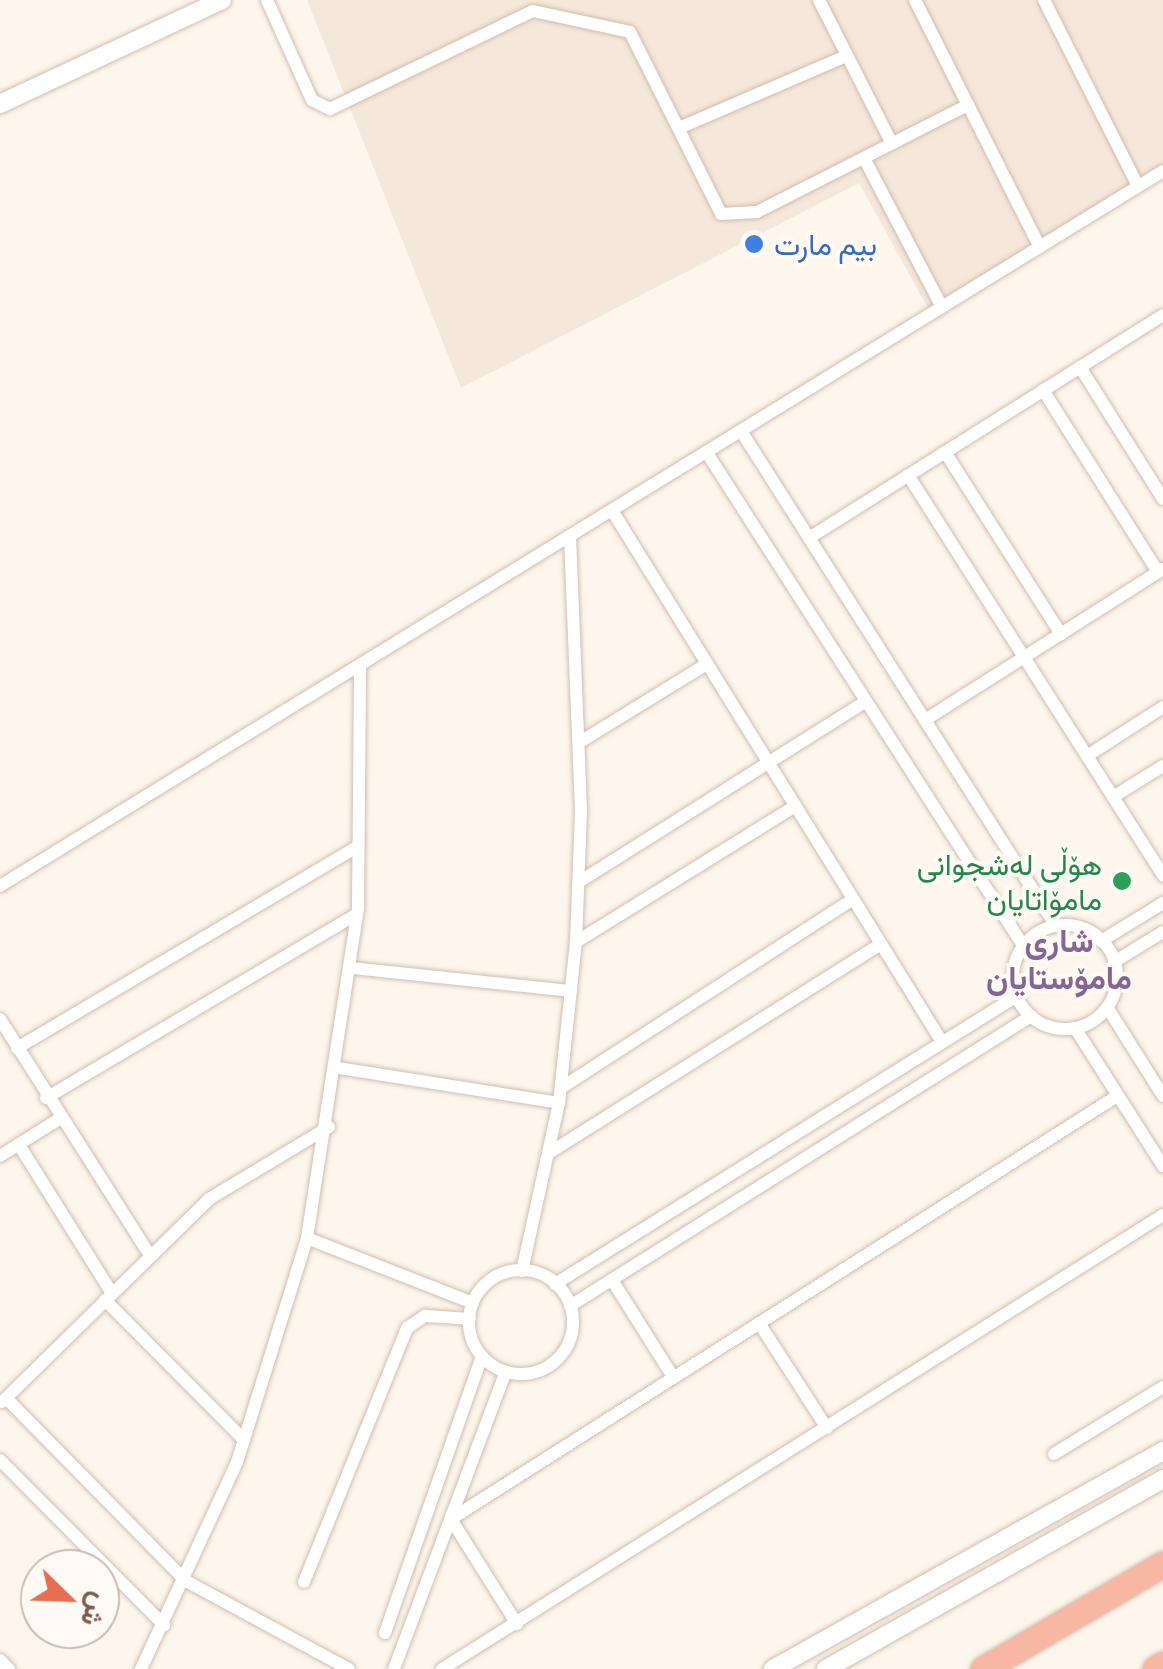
<!DOCTYPE html>
<html>
<head>
<meta charset="utf-8">
<style>
  body { margin:0 }
  #map { position:relative; width:1163px; height:1669px; overflow:hidden; background:#fdf6ec; font-family:"PT Sans Narrow",Vazirmatn,sans-serif }
  div>[style] { position:absolute }
  [style*='--x'] { left:calc(var(--x)*1px); top:calc(var(--y)*1px); width:calc(var(--w)*1px); rotate:calc(var(--a)*1deg) }
  .residential>* { inset:0; background:#f5e8da }
  .roads { filter:drop-shadow(0 0 2px #d1beb0) drop-shadow(0 0 2px #d1beb0) }
  .minor>* { height:12px; margin:-6px; padding:0 6px; transform-origin:6px; border-radius:6px; background:#fff }
  .minor>.ring { margin:-6px; padding:0; box-sizing:content-box; background:none; border:12px solid #fff; border-radius:50% }
  .tertiary>* { height:18px; margin:-9px; padding:0 9px; transform-origin:9px; border-radius:9px; background:#fff }
  .motorway>* { height:25px; margin:-12.5px; padding:0 12.5px; transform-origin:12.5px; border-radius:12.5px; background:#f7b7a3 }
  .dots>* { width:28px; height:28px; translate:-50% -50%; box-sizing:border-box; border:5px solid #fffaf3; border-radius:50% }
  span { translate:-50% -50%; white-space:nowrap; text-align:center; line-height:1.15; -webkit-text-stroke:8px #fffaf3; paint-order:stroke }
  .shop-label { font-size:30px; color:#366cbe }
  .left { translate:0 -50%; text-align:left }
  .leisure-label { font-size:30px; color:#27864d }
  .right { translate:-100% -50%; text-align:right }
  .neighbourhood-label { font-size:32px; color:#846695; font-weight:700 }
  .north { position:absolute; left:20px; top:1549px; width:100px; height:100px; box-sizing:border-box; background:#fffaf3; border:2px solid #cabbb1; border-radius:50%; rotate:113deg; font-size:28px; font-weight:700; line-height:40px; text-align:center; color:#7a5c4d }
  .north::after { content:''; display:block; margin:auto; width:35px; height:45px; background:#e76f51; clip-path:polygon(50% 0,100% 100%,50% 72%,0 100%) }
</style>
</head>
<body>
<div id="map">
  <div class="residential">
    <i style="clip-path:polygon(307px 0,1163px 0,1163px 171px,931px 314px,859px 183px,461px 388px)"></i>
  </div>
  <div class="roads">
    <div class="minor">
      <i style="--x:267;--y:0;--w:110;--a:65.8"></i>
      <i style="--x:312;--y:100;--w:20;--a:27"></i>
      <i style="--x:330;--y:109;--w:225;--a:-25.8"></i>
      <i style="--x:533;--y:11;--w:99;--a:12.2"></i>
      <i style="--x:630;--y:32;--w:203;--a:63.4"></i>
      <i style="--x:721;--y:214;--w:36;--a:-3"></i>
      <i style="--x:757;--y:212;--w:237;--a:-26.9"></i>
      <i style="--x:819;--y:0;--w:161;--a:63.1"></i>
      <i style="--x:915;--y:0;--w:277;--a:63.2"></i>
      <i style="--x:1044;--y:0;--w:208;--a:63.2"></i>
      <i style="--x:679;--y:128;--w:182;--a:-23.3"></i>
      <i style="--x:864;--y:158;--w:168;--a:62.4"></i>
      <i style="--x:1080;--y:367;--w:156;--a:57.8"></i>
      <i style="--x:1043;--y:390;--w:215;--a:57.7"></i>
      <i style="--x:741;--y:431;--w:587;--a:57.53"></i>
      <i style="--x:945;--y:452;--w:216;--a:57.5"></i>
      <i style="--x:707;--y:453;--w:587;--a:57.31"></i>
      <i style="--x:908;--y:475;--w:475;--a:57.5"></i>
      <i style="--x:613;--y:512;--w:624;--a:58.17"></i>
      <i style="--x:809;--y:538;--w:418;--a:-32.2"></i>
      <i style="--x:925;--y:720;--w:282;--a:-32.4"></i>
      <i style="--x:580;--y:742;--w:149;--a:-31.6"></i>
      <i style="--x:1087;--y:756;--w:90;--a:-32.8"></i>
      <i style="--x:1113;--y:797;--w:59;--a:-31.8"></i>
      <i style="--x:579;--y:882;--w:339;--a:-32.2"></i>
      <i style="--x:0;--y:886;--w:1365;--a:-31.58"></i>
      <i class="ring" style="left:1013px;top:925px;width:92px;height:92px"></i>
      <i style="--x:1101;--y:941;--w:73;--a:-31.5"></i>
      <i style="--x:576;--y:942;--w:258;--a:-31.8"></i>
      <i style="--x:1114;--y:962;--w:57;--a:-31.5"></i>
      <i style="--x:352;--y:968;--w:220;--a:6"></i>
      <i style="--x:1107;--y:1007;--w:105;--a:57.8"></i>
      <i style="--x:0;--y:1019;--w:280;--a:57.6"></i>
      <i style="--x:1075;--y:1028;--w:164;--a:57.5"></i>
      <i style="--x:17;--y:1048;--w:397;--a:-30.6"></i>
      <i style="--x:339;--y:1068;--w:223;--a:9"></i>
      <i style="--x:561;--y:1088;--w:348;--a:-32.9"></i>
      <i style="--x:46;--y:1098;--w:361;--a:-30.6"></i>
      <i style="--x:19;--y:1145;--w:175;--a:57.9"></i>
      <i style="--x:549;--y:1153;--w:392;--a:-32.2"></i>
      <i style="--x:0;--y:1156;--w:70;--a:-32.1"></i>
      <i style="--x:307;--y:1238;--w:178;--a:21.4"></i>
      <i class="ring" style="left:469px;top:1270px;width:92px;height:92px"></i>
      <i style="--x:522;--y:1271;--w:172;--a:-77.6"></i>
      <i style="--x:559;--y:1103;--w:162;--a:-84"></i>
      <i style="--x:576;--y:942;--w:132;--a:-87.8"></i>
      <i style="--x:581;--y:810;--w:271;--a:-92.3"></i>
      <i style="--x:612;--y:1280;--w:115;--a:57.8"></i>
      <i style="--x:555;--y:1284;--w:544;--a:-31.94"></i>
      <i style="--x:105;--y:1300;--w:197;--a:45.2"></i>
      <i style="--x:570;--y:1306;--w:545;--a:-32.17"></i>
      <i style="--x:759;--y:1323;--w:125;--a:57.1"></i>
      <i style="--x:6;--y:1398;--w:257;--a:45.5"></i>
      <i style="--x:186;--y:1581;--w:185;--a:28.4"></i>
      <i style="--x:2;--y:1402;--w:290;--a:-44.4"></i>
      <i style="--x:209;--y:1199;--w:140;--a:-31"></i>
      <i style="--x:1054;--y:1454;--w:128;--a:-31.6"></i>
      <i style="--x:0;--y:1460;--w:233;--a:45.2"></i>
      <i style="--x:304;--y:1582;--w:274;--a:-67.9"></i>
      <i style="--x:407;--y:1328;--w:22;--a:-34"></i>
      <i style="--x:425;--y:1316;--w:45;--a:3.8"></i>
      <i style="--x:517;--y:1624;--w:124;--a:-122.2"></i>
      <i style="--x:451;--y:1519;--w:789;--a:-32.42"></i>
      <i style="--x:385;--y:1633;--w:293;--a:-70.7"></i>
      <i style="--x:0;--y:1660;--w:13;--a:45"></i>
      <i style="--x:141;--y:1669;--w:228;--a:-65.1"></i>
      <i style="--x:237;--y:1462;--w:235;--a:-72.6"></i>
      <i style="--x:307;--y:1238;--w:335;--a:-81.2"></i>
      <i style="--x:358;--y:907;--w:238;--a:-89.5"></i>
      <i style="--x:394;--y:1669;--w:318;--a:-69.4"></i>
      <i style="--x:442;--y:1669;--w:852;--a:-32.2"></i>
    </div>
    <div class="tertiary">
      <i style="--x:0;--y:104;--w:245;--a:-25.1"></i>
      <i style="--x:773;--y:1669;--w:447;--a:-29.2"></i>
      <i style="--x:826;--y:1669;--w:387;--a:-29.4"></i>
    </div>
    <div class="motorway">
      <i style="--x:983;--y:1669;--w:208;--a:-30.3"></i>
      <i style="--x:1155;--y:1669;--w:9;--a:-32"></i>
    </div>
  </div>
  <div class="dots">
    <i style="left:754px;top:244px;background:#3f7fe0"></i>
    <i style="left:1122px;top:881px;background:#2e9e5b"></i>
  </div>
  <div class="shop-label">
    <span class="left" style="left:774px;top:244px">بیم مارت</span>
  </div>
  <div class="leisure-label">
    <span class="right" style="left:1102px;top:881px">هۆڵی لەشجوانی<br>مامۆاتایان</span>
  </div>
  <div class="neighbourhood-label">
    <span style="left:1059px;top:959px">شاری<br>مامۆستایان</span>
  </div>
  <div class="north">ش</div>
</div>
</body>
</html>
